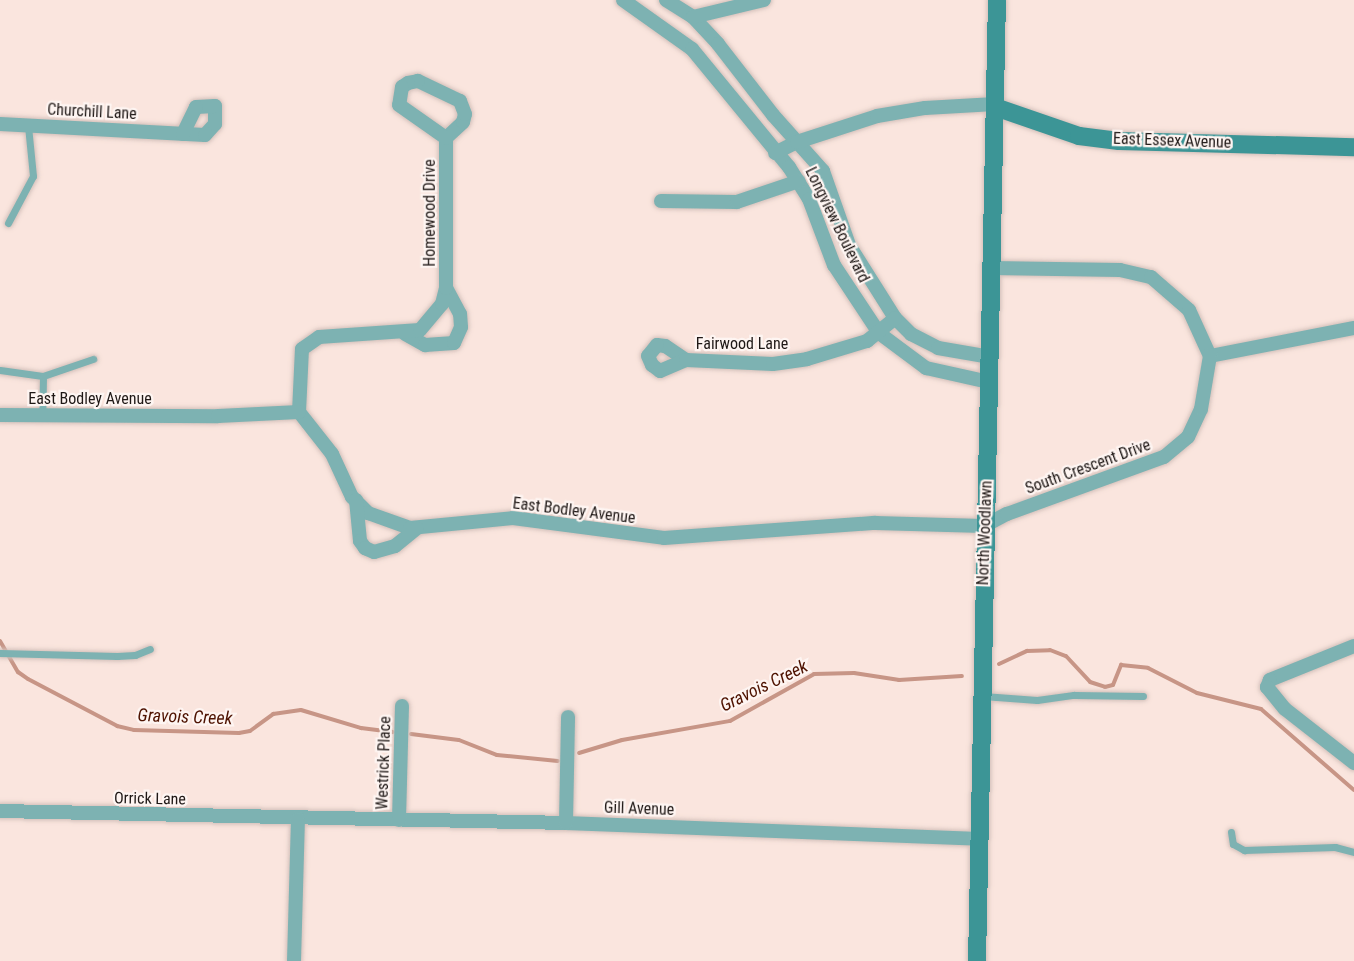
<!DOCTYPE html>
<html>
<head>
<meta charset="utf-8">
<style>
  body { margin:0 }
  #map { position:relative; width:1354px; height:961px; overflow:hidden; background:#fae5de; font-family:"Roboto Condensed",sans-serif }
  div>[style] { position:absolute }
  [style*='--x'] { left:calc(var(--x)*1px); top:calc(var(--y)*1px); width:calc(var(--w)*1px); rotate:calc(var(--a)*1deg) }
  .stream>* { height:4px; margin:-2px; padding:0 2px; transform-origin:2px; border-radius:2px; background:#c79586 }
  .roads { filter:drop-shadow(0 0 2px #d3c0ba) drop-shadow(0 0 2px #d3c0ba) }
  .lane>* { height:7px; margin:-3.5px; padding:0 3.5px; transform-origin:3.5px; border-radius:3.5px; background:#7db2b2 }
  .street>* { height:14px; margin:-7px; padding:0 7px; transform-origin:7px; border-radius:7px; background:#7db2b2 }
  .secondary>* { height:18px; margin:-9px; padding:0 9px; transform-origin:9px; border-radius:9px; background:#3c9596 }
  span { translate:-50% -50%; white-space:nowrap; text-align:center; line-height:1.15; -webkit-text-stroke:4.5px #fef5f2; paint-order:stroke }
  .street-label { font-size:16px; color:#1f1816 }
  .water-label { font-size:18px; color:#4e1200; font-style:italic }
</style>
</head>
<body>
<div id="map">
  <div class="stream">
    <i style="--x:0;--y:641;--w:36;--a:60"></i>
    <i style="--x:18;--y:672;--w:12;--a:35"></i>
    <i style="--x:28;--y:679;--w:101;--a:27.8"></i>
    <i style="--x:117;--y:726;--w:17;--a:13"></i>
    <i style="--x:134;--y:730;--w:105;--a:1.6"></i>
    <i style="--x:239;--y:733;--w:11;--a:-10"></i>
    <i style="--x:250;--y:731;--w:29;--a:-36"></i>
    <i style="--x:273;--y:714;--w:28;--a:-8"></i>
    <i style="--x:301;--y:710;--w:63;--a:16.7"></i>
    <i style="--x:361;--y:728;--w:32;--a:7"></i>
    <i style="--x:999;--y:664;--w:31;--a:-25"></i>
    <i style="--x:1027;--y:651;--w:23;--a:-2"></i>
    <i style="--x:1050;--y:650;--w:17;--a:21"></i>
    <i style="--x:1066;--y:656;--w:35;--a:47"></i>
    <i style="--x:1090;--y:682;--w:16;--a:18"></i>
    <i style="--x:1105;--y:687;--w:8;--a:-14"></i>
    <i style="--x:1113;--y:685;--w:22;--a:-68"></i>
    <i style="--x:1121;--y:665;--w:27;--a:6"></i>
    <i style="--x:1148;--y:668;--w:55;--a:27"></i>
    <i style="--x:1197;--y:693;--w:66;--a:14"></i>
    <i style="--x:1261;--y:709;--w:123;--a:41.1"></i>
    <i style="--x:411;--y:734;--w:48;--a:7.1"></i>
    <i style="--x:459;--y:740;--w:41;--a:21.5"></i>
    <i style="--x:497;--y:755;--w:61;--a:5.6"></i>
    <i style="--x:579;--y:753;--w:45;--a:-16.8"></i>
    <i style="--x:622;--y:740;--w:110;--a:-10"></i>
    <i style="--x:730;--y:721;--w:96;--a:-29.2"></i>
    <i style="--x:814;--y:674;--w:40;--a:-1.4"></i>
    <i style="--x:854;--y:673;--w:46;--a:8.8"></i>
    <i style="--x:899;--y:680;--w:63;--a:-3.6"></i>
  </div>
  <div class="roads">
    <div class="lane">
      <i style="--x:8;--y:223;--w:53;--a:-62"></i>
      <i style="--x:33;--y:176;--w:50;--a:-95.7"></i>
      <i style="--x:0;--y:370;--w:43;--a:7.9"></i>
      <i style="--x:43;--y:376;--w:39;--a:91"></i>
      <i style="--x:43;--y:376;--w:53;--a:-18.8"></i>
      <i style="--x:0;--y:653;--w:117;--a:1.5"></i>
      <i style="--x:117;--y:656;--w:18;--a:-3"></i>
      <i style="--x:135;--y:655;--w:16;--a:-22"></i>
      <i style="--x:983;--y:696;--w:54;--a:4.2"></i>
      <i style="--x:1037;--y:700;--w:37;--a:-8"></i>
      <i style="--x:1074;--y:695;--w:69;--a:0.8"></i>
      <i style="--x:1231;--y:832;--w:12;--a:81"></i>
      <i style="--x:1233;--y:844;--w:13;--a:29"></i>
      <i style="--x:1244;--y:850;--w:91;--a:-1.9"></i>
      <i style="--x:1335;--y:847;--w:20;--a:15"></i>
    </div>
    <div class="street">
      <i style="--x:623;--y:0;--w:85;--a:35.4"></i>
      <i style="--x:692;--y:49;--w:153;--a:50.6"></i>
      <i style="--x:789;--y:167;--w:38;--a:58"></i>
      <i style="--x:809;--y:199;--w:71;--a:69.3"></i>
      <i style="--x:834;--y:265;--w:82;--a:56.5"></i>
      <i style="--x:879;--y:333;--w:59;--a:36.7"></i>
      <i style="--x:926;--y:368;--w:65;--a:12.5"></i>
      <i style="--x:666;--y:0;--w:32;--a:32"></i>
      <i style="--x:693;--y:17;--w:37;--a:47"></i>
      <i style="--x:718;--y:44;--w:90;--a:52.2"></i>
      <i style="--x:773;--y:115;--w:75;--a:48.2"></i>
      <i style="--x:823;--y:171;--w:78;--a:70.6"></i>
      <i style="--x:849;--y:245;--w:86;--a:57.8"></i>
      <i style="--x:895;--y:318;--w:23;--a:45"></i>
      <i style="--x:911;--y:334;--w:30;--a:27"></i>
      <i style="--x:938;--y:348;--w:53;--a:9.8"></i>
      <i style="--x:693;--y:17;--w:73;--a:-13.5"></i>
      <i style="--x:0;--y:124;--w:205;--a:3.1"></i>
      <i style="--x:205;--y:135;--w:15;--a:-48"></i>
      <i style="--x:215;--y:124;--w:18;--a:-90"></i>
      <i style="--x:215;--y:106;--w:19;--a:177"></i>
      <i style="--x:196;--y:107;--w:30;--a:116"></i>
      <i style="--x:775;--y:153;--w:25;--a:-27"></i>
      <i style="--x:797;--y:142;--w:84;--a:-18"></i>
      <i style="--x:877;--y:116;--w:49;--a:-9.5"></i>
      <i style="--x:925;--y:108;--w:70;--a:-3.3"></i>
      <i style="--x:661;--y:201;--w:76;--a:0.8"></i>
      <i style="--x:737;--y:202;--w:65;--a:-18.7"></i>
      <i style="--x:991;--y:268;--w:129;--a:0.9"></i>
      <i style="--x:1120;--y:270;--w:32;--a:13"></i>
      <i style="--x:1151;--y:277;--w:50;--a:41"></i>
      <i style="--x:1189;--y:310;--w:51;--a:65.5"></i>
      <i style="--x:1210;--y:356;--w:147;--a:-11"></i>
      <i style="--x:405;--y:334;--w:23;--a:29"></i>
      <i style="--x:425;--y:345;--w:29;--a:-4"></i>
      <i style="--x:454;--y:343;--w:17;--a:-66"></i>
      <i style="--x:461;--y:327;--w:13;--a:-94"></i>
      <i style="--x:460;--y:314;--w:30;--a:-118"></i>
      <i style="--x:686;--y:360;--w:25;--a:-146"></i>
      <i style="--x:665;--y:346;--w:8;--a:-173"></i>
      <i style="--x:657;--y:345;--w:14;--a:129"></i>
      <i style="--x:648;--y:356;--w:10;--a:66"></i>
      <i style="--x:652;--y:365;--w:10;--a:37"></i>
      <i style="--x:660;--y:371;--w:28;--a:-23"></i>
      <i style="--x:686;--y:360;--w:87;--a:2.6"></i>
      <i style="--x:773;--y:364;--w:34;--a:-8"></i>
      <i style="--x:807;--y:359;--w:63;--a:-16.7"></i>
      <i style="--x:867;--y:341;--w:36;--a:-39"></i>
      <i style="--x:299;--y:412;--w:53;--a:51.8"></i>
      <i style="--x:332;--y:454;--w:47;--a:65.1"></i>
      <i style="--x:352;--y:497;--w:23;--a:45"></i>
      <i style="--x:368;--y:513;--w:45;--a:19.7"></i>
      <i style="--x:410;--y:528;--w:103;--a:-5.5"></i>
      <i style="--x:513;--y:518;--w:152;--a:7.5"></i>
      <i style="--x:664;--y:538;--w:212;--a:-4.1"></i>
      <i style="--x:875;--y:523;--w:109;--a:1.6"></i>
      <i style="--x:984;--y:526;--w:26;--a:-28"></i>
      <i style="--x:1007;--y:514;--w:167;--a:-20"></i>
      <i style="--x:1164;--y:457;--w:31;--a:-40"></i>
      <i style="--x:1188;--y:437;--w:31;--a:-65"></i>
      <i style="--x:1201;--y:409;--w:54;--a:-80.4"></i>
      <i style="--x:299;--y:412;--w:63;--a:-87.3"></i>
      <i style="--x:302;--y:349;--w:21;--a:-35"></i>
      <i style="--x:319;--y:337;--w:101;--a:-4"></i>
      <i style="--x:420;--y:330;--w:34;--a:-50"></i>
      <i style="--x:442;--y:304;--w:16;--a:-76"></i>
      <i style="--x:446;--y:288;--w:150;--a:-90"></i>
      <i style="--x:446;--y:138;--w:23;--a:-43"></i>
      <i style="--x:463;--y:122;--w:8;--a:-76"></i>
      <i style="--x:465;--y:114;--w:14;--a:-111"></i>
      <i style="--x:460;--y:101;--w:47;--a:-154.5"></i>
      <i style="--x:418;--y:81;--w:10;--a:169"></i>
      <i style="--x:408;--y:83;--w:7;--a:146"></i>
      <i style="--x:402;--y:87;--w:18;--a:99"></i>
      <i style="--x:399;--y:105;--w:57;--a:35.1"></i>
      <i style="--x:0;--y:415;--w:218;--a:0.3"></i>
      <i style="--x:218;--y:416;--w:81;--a:-2.8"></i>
      <i style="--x:356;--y:500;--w:41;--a:84.4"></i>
      <i style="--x:360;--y:541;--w:9;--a:54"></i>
      <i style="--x:365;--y:548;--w:10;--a:24"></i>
      <i style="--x:374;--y:552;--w:22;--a:-16"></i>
      <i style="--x:395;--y:546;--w:28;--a:-39"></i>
      <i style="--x:1354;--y:646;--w:91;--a:158"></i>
      <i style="--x:1270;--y:680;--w:8;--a:113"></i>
      <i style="--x:1267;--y:687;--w:28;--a:51"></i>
      <i style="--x:1285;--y:709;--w:88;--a:38"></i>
      <i style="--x:0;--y:811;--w:566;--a:1.21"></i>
      <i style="--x:566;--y:823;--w:413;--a:2.2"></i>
      <i style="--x:399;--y:820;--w:114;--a:-88.5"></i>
      <i style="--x:566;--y:823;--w:106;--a:-88.9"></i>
      <i style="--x:294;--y:961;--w:142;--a:-88.4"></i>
    </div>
    <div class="secondary">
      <i style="--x:995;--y:107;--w:89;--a:19"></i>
      <i style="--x:1079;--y:136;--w:40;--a:7.1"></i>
      <i style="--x:1119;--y:141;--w:235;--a:1.5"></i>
      <i style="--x:977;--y:961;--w:961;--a:-88.81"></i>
    </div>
  </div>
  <div class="street-label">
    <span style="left:92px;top:112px;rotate:3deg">Churchill Lane</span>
    <span style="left:1172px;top:141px;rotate:2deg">East Essex Avenue</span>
    <span style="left:430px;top:213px;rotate:-90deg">Homewood Drive</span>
    <span style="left:837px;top:225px;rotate:64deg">Longview Boulevard</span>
    <span style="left:742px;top:344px">Fairwood Lane</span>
    <span style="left:90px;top:399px">East Bodley Avenue</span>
    <span style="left:1088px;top:467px;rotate:-20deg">South Crescent Drive</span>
    <span style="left:574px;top:511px;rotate:7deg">East Bodley Avenue</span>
    <span style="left:985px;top:533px;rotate:-88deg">North Woodlawn</span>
    <span style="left:384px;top:763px;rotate:-88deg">Westrick Place</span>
    <span style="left:150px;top:799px;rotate:1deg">Orrick Lane</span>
    <span style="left:639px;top:809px;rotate:2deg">Gill Avenue</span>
  </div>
  <div class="water-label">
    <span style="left:764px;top:686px;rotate:-26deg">Gravois Creek</span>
    <span style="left:185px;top:717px;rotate:2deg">Gravois Creek</span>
  </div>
</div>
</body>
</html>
